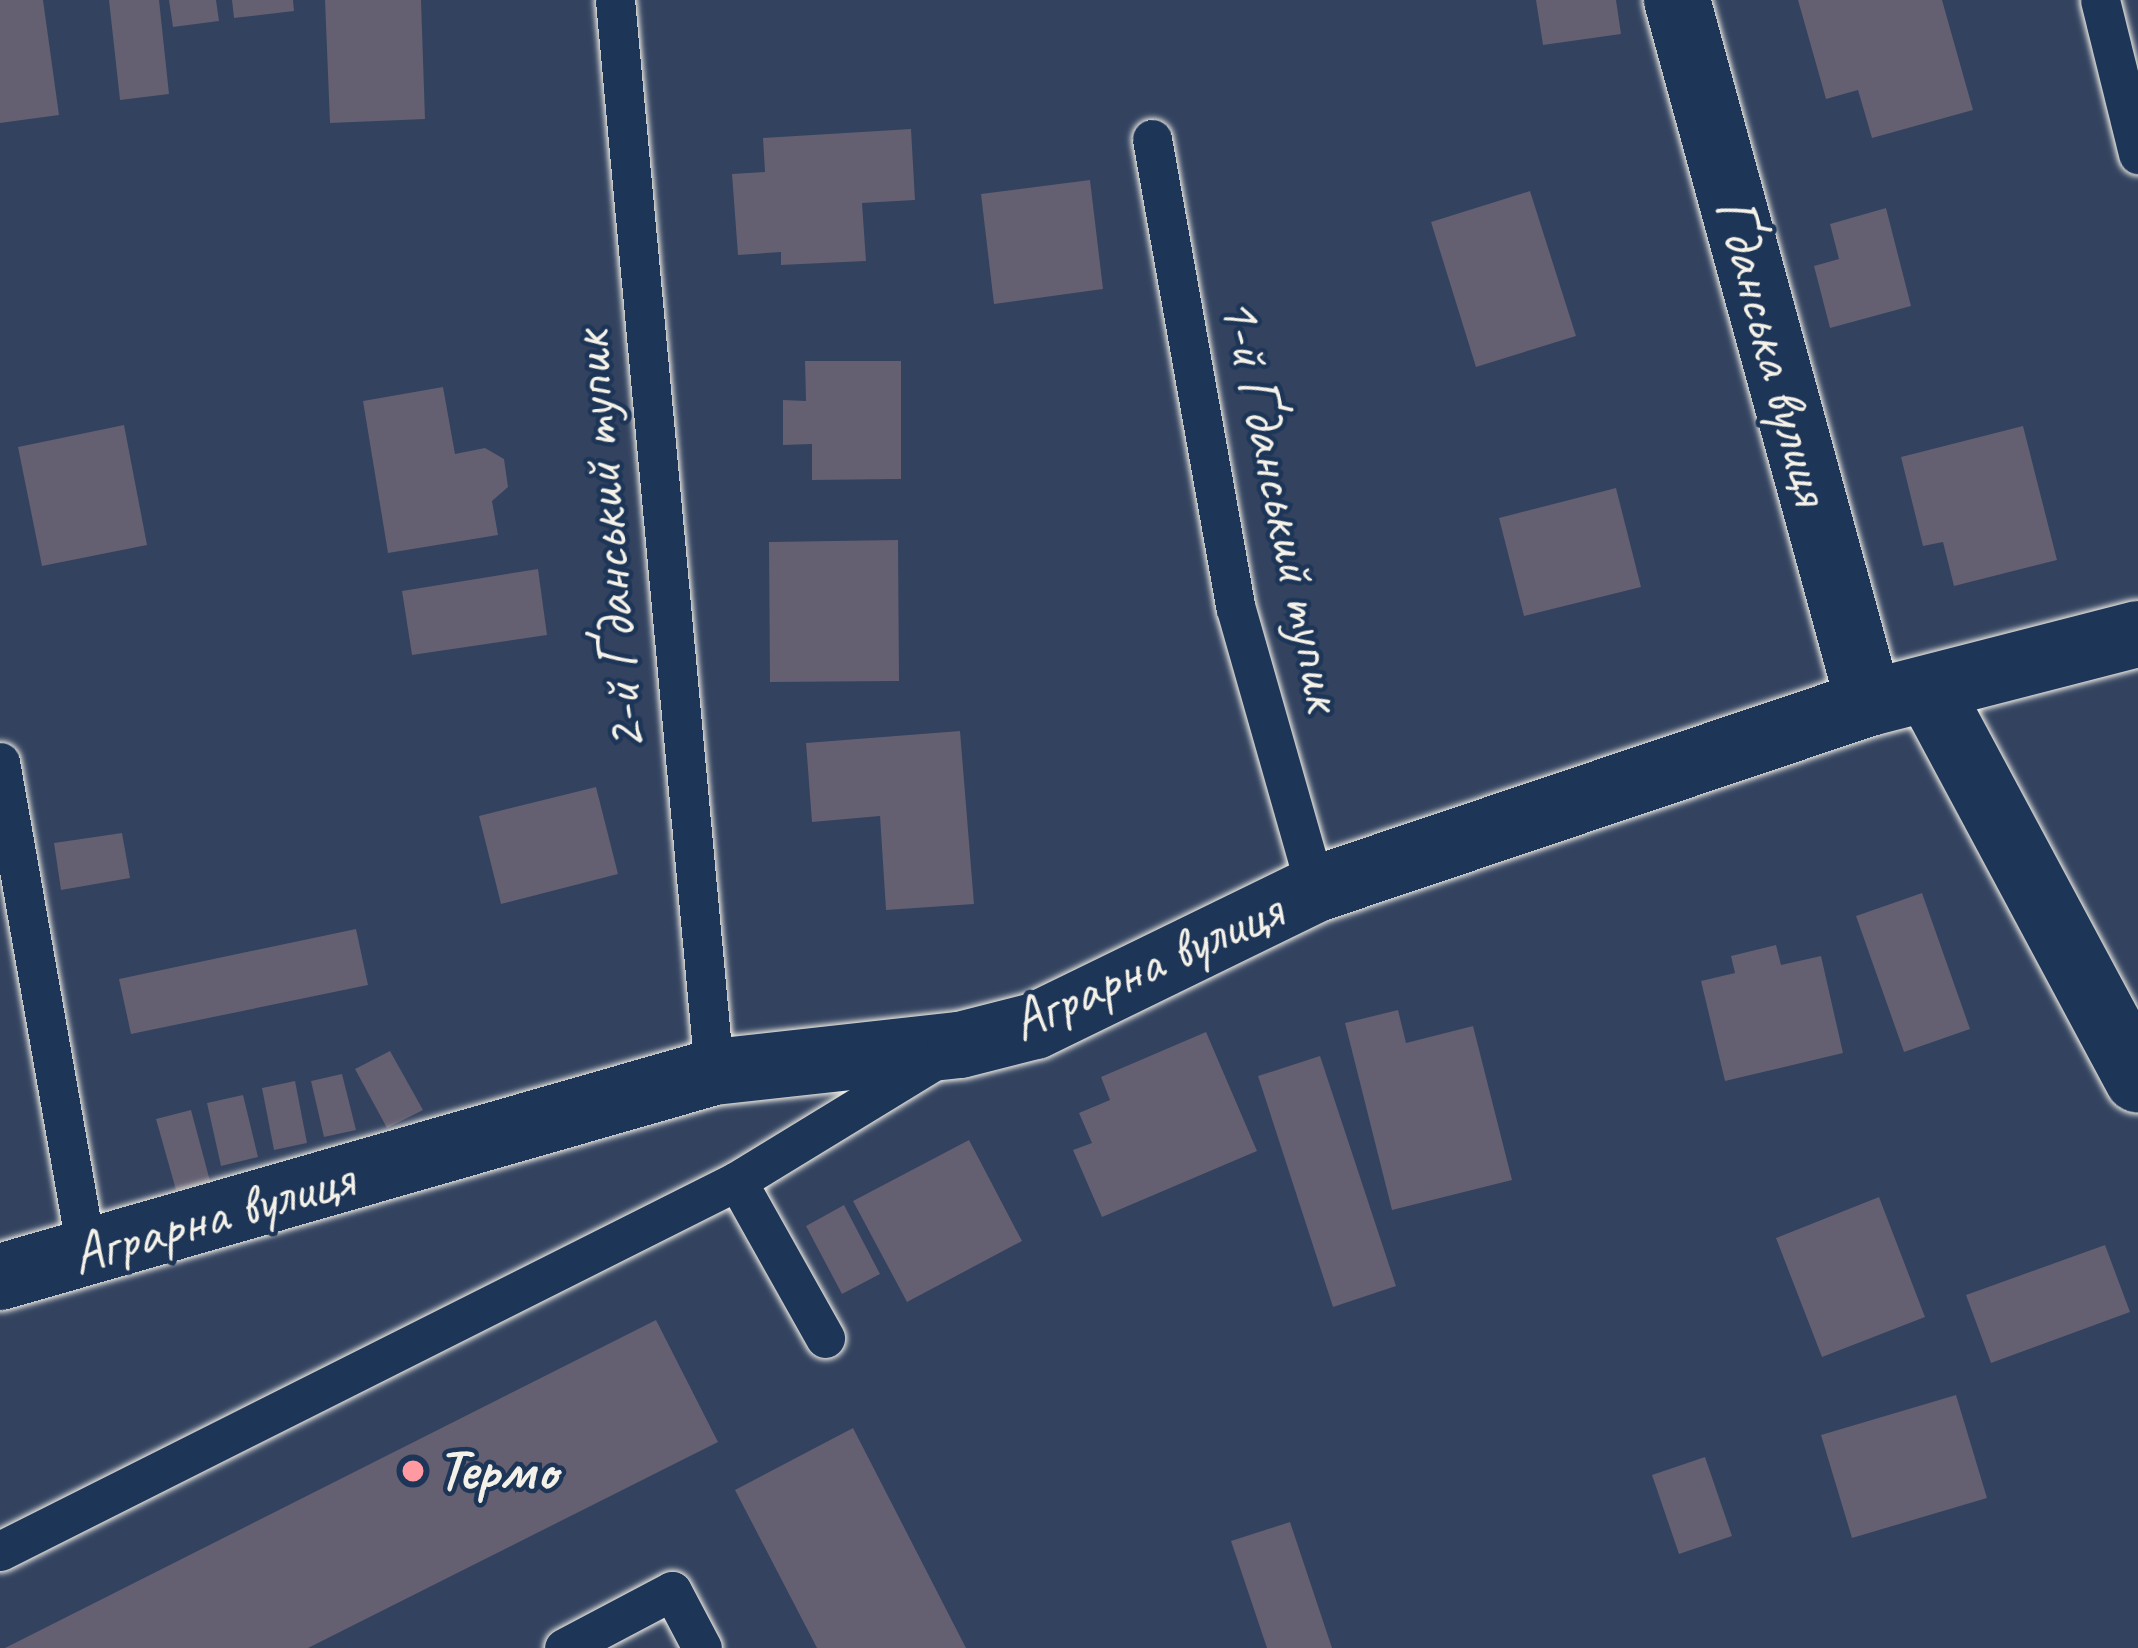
<!DOCTYPE html>
<html>
<head>
<meta charset="utf-8">
<style>
  body { margin:0 }
  #map { position:relative; width:2138px; height:1648px; overflow:hidden; background:#32425f; font-family:Caveat,sans-serif }
  div>[style] { position:absolute }
  [style*='--x'] { left:calc(var(--x)*1px); top:calc(var(--y)*1px); width:calc(var(--w)*1px); rotate:calc(var(--a)*1deg) }
  .building>* { inset:0; background:#645f71 }
  .roads { filter:drop-shadow(0 0 3px #f4f1e8) drop-shadow(0 0 3px #f4f1e8) }
  .service>* { height:39px; margin:-19.5px; padding:0 19.5px; transform-origin:19.5px; border-radius:19.5px; background:#1d3557 }
  .minor>* { height:66px; margin:-33px; padding:0 33px; transform-origin:33px; border-radius:33px; background:#1d3557 }
  .dots>* { width:33px; height:33px; translate:-50% -50%; box-sizing:border-box; border:6px solid #1d3557; border-radius:50% }
  span { translate:-50% -50%; white-space:nowrap; text-align:center; line-height:1.15; -webkit-text-stroke:9px #1d3557; paint-order:stroke }
  .street-label { font-size:57px; color:#f4f1e8 }
  .poi-label { font-size:57px; color:#f4f1e8; font-weight:700 }
  .left { translate:0 -50%; text-align:left }
</style>
</head>
<body>
<div id="map">
  <div class="building">
    <i style="clip-path:polygon(0 0,43px 0,59px 115px,0 123px)"></i>
    <i style="clip-path:polygon(109px 0,159px 0,169px 94px,120px 100px)"></i>
    <i style="clip-path:polygon(169px 0,216px 0,219px 21px,173px 27px)"></i>
    <i style="clip-path:polygon(232px 0,293px 0,294px 11px,234px 18px)"></i>
    <i style="clip-path:polygon(325px 0,421px 0,425px 119px,330px 123px)"></i>
    <i style="clip-path:polygon(1536px 0,1616px 0,1621px 34px,1543px 45px)"></i>
    <i style="clip-path:polygon(1798px 0,1942px 0,1973px 110px,1872px 138px,1858px 90px,1826px 99px)"></i>
    <i style="clip-path:polygon(911px 129px,915px 200px,862px 203px,866px 261px,781px 265px,781px 252px,738px 255px,732px 174px,765px 172px,763px 138px)"></i>
    <i style="clip-path:polygon(1090px 180px,1103px 289px,994px 304px,981px 194px)"></i>
    <i style="clip-path:polygon(1530px 191px,1576px 336px,1476px 367px,1431px 222px)"></i>
    <i style="clip-path:polygon(1886px 208px,1911px 306px,1830px 328px,1814px 266px,1839px 259px,1830px 224px)"></i>
    <i style="clip-path:polygon(805px 361px,901px 361px,901px 479px,812px 480px,812px 444px,783px 445px,783px 400px,806px 401px)"></i>
    <i style="clip-path:polygon(443px 387px,455px 454px,485px 448px,504px 459px,508px 487px,492px 501px,498px 535px,388px 553px,363px 401px)"></i>
    <i style="clip-path:polygon(124px 425px,147px 545px,42px 566px,18px 447px)"></i>
    <i style="clip-path:polygon(2023px 426px,2057px 560px,1954px 586px,1943px 542px,1923px 546px,1901px 457px)"></i>
    <i style="clip-path:polygon(1616px 488px,1641px 587px,1524px 616px,1499px 518px)"></i>
    <i style="clip-path:polygon(898px 540px,899px 681px,770px 682px,769px 542px)"></i>
    <i style="clip-path:polygon(538px 569px,547px 635px,412px 655px,402px 591px)"></i>
    <i style="clip-path:polygon(960px 731px,974px 904px,886px 910px,880px 816px,812px 822px,806px 743px)"></i>
    <i style="clip-path:polygon(596px 787px,618px 874px,501px 904px,479px 816px)"></i>
    <i style="clip-path:polygon(122px 833px,130px 878px,61px 890px,54px 843px)"></i>
    <i style="clip-path:polygon(1922px 893px,1970px 1029px,1904px 1052px,1856px 916px)"></i>
    <i style="clip-path:polygon(356px 929px,368px 985px,131px 1034px,119px 979px)"></i>
    <i style="clip-path:polygon(1776px 945px,1781px 965px,1821px 956px,1843px 1053px,1725px 1081px,1701px 981px,1735px 973px,1731px 956px)"></i>
    <i style="clip-path:polygon(1398px 1010px,1406px 1043px,1473px 1026px,1512px 1180px,1392px 1210px,1345px 1023px)"></i>
    <i style="clip-path:polygon(1206px 1032px,1257px 1151px,1102px 1217px,1073px 1150px,1092px 1143px,1079px 1113px,1110px 1100px,1101px 1077px)"></i>
    <i style="clip-path:polygon(390px 1051px,423px 1110px,387px 1128px,355px 1069px)"></i>
    <i style="clip-path:polygon(1320px 1056px,1396px 1286px,1333px 1307px,1258px 1076px)"></i>
    <i style="clip-path:polygon(342px 1074px,356px 1130px,324px 1137px,311px 1081px)"></i>
    <i style="clip-path:polygon(295px 1081px,307px 1143px,274px 1150px,262px 1088px)"></i>
    <i style="clip-path:polygon(243px 1095px,258px 1157px,221px 1166px,207px 1103px)"></i>
    <i style="clip-path:polygon(191px 1110px,210px 1181px,176px 1190px,156px 1119px)"></i>
    <i style="clip-path:polygon(969px 1140px,1022px 1241px,907px 1302px,853px 1201px)"></i>
    <i style="clip-path:polygon(1879px 1197px,1925px 1317px,1822px 1357px,1776px 1238px)"></i>
    <i style="clip-path:polygon(844px 1205px,880px 1274px,842px 1294px,806px 1226px)"></i>
    <i style="clip-path:polygon(2105px 1245px,2130px 1312px,1991px 1363px,1966px 1295px)"></i>
    <i style="clip-path:polygon(656px 1320px,718px 1442px,308px 1648px,5px 1648px)"></i>
    <i style="clip-path:polygon(1956px 1395px,1987px 1498px,1852px 1538px,1821px 1435px)"></i>
    <i style="clip-path:polygon(853px 1428px,966px 1648px,817px 1648px,735px 1490px)"></i>
    <i style="clip-path:polygon(1705px 1457px,1732px 1536px,1679px 1554px,1652px 1475px)"></i>
    <i style="clip-path:polygon(1290px 1522px,1332px 1648px,1267px 1648px,1231px 1541px)"></i>
  </div>
  <div class="roads">
    <div class="service">
      <i style="--x:615;--y:0;--w:1077;--a:84.72"></i>
      <i style="--x:2100;--y:0;--w:159;--a:76.1"></i>
      <i style="--x:1152;--y:139;--w:477;--a:79.9"></i>
      <i style="--x:1236;--y:609;--w:291;--a:74.1"></i>
      <i style="--x:0;--y:762;--w:499;--a:80"></i>
      <i style="--x:737;--y:1181;--w:180;--a:60.7"></i>
      <i style="--x:0;--y:1551;--w:825;--a:-26.66"></i>
      <i style="--x:737;--y:1181;--w:232;--a:-31.4"></i>
      <i style="--x:564;--y:1648;--w:122;--a:-27.8"></i>
      <i style="--x:672;--y:1591;--w:64;--a:62.2"></i>
    </div>
    <div class="minor">
      <i style="--x:1677;--y:0;--w:729;--a:74.72"></i>
      <i style="--x:1929;--y:690;--w:442;--a:61.8"></i>
      <i style="--x:0;--y:1277;--w:743;--a:-16.02"></i>
      <i style="--x:714;--y:1072;--w:247;--a:-6.3"></i>
      <i style="--x:960;--y:1045;--w:77;--a:-14.2"></i>
      <i style="--x:1035;--y:1026;--w:313;--a:-26"></i>
      <i style="--x:1316;--y:889;--w:583;--a:-18.59"></i>
      <i style="--x:1869;--y:703;--w:278;--a:-14.4"></i>
    </div>
  </div>
  <div class="dots">
    <i style="left:413px;top:1471px;background:#ff9aa2"></i>
  </div>
  <div class="street-label">
    <span style="left:1773px;top:351px;rotate:75deg">Ґданська вулиця</span>
    <span style="left:1282px;top:504px;rotate:78deg">1-й Ґданський тупик</span>
    <span style="left:608px;top:541px;rotate:-95deg">2-й Ґданський тупик</span>
    <span style="left:1146px;top:966px;rotate:-24deg">Аграрна вулиця</span>
    <span style="left:212px;top:1217px;rotate:-16deg">Аграрна вулиця</span>
  </div>
  <div class="poi-label">
    <span class="left" style="left:437px;top:1471px">Термо</span>
  </div>
</div>
</body>
</html>
